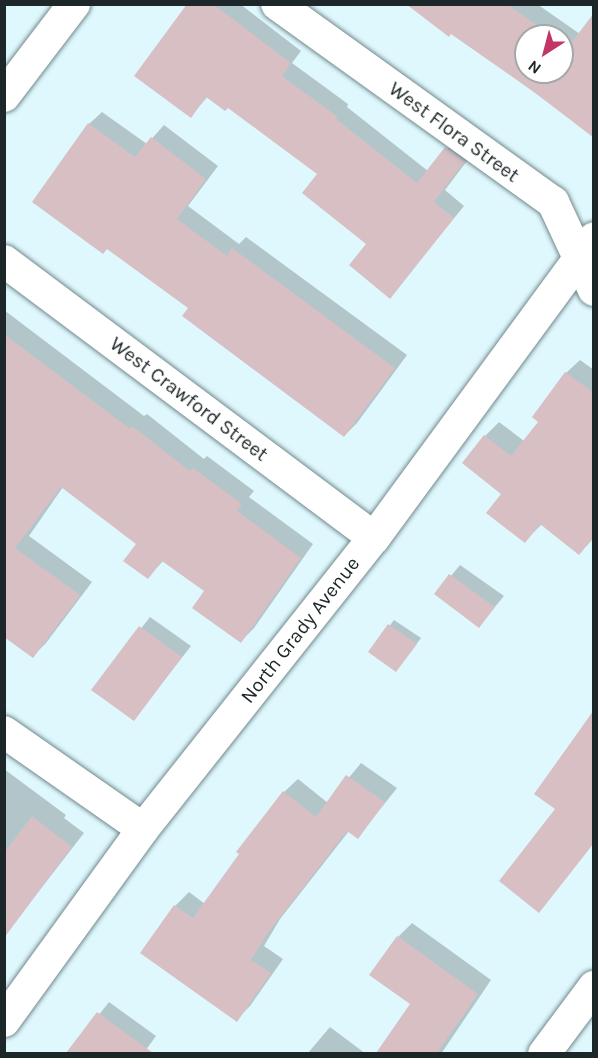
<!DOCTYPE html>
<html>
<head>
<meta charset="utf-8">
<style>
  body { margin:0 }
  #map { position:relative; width:598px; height:1058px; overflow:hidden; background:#dff8fd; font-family:Karla,sans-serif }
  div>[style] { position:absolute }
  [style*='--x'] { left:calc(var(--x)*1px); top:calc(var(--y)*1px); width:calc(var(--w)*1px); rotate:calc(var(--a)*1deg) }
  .shadow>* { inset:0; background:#0003 }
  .building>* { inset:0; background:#d7bfc3 }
  .roads { filter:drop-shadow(0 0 2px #72898d) drop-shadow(0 0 2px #72898d) }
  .minor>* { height:32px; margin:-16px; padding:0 16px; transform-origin:16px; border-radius:16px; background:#fff }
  span { translate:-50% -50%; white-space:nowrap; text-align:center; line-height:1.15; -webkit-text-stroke:4.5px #fff; paint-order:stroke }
  .street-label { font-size:20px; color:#1d2628 }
  .frame { position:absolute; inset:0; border:6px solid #1d2628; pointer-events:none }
  .north { position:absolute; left:514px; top:24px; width:60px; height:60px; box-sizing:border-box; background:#fff; border:2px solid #a5a8a9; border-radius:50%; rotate:216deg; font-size:16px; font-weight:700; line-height:24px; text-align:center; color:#1d2628 }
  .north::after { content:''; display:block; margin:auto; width:21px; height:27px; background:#c33664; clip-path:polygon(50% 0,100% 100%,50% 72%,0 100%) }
</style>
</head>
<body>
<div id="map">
  <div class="shadow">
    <i style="clip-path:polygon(188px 4px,240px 4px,301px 51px,292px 63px,348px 104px,347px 107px,428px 171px,458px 136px,476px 149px,445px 190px,464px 206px,390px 297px,368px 244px,319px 173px,228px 106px,208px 96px,191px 116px)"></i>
    <i style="clip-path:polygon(evenodd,408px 4px,537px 4px,580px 34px,590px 133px,452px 32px,408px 4px,526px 36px,562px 36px,562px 72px,526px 72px,526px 36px)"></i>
    <i style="clip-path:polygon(102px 112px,147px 144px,164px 125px,218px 166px,188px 206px,239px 244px,246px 237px,407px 355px,357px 423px,344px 436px,190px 308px,89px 124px)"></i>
    <i style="clip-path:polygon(4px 310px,144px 416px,147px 414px,204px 459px,207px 456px,254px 491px,249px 497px,313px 544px,254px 628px,241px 641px,206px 591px,164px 560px,148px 577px,138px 544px,63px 487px,29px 536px,92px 582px,46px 643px,33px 656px,4px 635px)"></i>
    <i style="clip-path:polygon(580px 360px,594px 370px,594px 538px,579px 553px,542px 524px,525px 541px,503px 494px,485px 436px,499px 422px,524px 441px,540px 422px,566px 373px)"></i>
    <i style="clip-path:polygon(460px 565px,504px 596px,479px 626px,436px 594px)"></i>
    <i style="clip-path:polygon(150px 617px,191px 646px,134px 719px,93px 690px)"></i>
    <i style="clip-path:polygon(394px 620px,421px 638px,396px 670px,370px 652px)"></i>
    <i style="clip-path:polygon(594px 710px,594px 842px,539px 911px,557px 809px,536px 794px)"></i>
    <i style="clip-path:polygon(361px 763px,397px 788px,358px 837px,349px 831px,280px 919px,264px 946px,283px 959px,250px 1006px,236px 1020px,175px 906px,189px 892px,205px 904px,284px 792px,298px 779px,328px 803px)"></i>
    <i style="clip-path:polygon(4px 769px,66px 815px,64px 818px,84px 833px,4px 936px)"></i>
    <i style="clip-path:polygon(412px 923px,491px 980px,441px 1054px,378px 1054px,412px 1004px,398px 937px)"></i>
    <i style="clip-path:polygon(109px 1002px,156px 1036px,143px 1054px,68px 1054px)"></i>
    <i style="clip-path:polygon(330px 1027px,366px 1054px,307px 1054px)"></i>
  </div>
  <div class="building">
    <i style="clip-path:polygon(187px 4px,213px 4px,291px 63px,282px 76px,338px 117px,336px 119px,417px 183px,445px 147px,465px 161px,434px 202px,454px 218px,390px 299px,349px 265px,366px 244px,302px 193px,317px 174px,228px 108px,225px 111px,206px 97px,191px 118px,134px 76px)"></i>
    <i style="clip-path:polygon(406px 4px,507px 4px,552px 36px,526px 36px,526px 72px,562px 72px,562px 43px,568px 47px,594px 13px,594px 138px,534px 92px,451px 34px,449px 37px)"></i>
    <i style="clip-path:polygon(88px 123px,135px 157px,151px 137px,206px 179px,177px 219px,227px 256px,232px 248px,395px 368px,344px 437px,182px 316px,188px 308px,107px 249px,103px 254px,32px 202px)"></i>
    <i style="clip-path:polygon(4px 334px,130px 429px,132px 426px,190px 471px,193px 468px,242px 504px,237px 511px,301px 558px,241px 643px,192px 608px,204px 591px,162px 561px,148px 579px,123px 561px,136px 544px,61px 487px,15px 548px,80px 595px,33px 658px,4px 637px)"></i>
    <i style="clip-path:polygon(565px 372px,594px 393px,594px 537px,579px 555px,540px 524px,525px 543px,486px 513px,501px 494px,462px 463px,484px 435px,511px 456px,538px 422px,532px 417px)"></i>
    <i style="clip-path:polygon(449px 574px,495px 607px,479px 628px,434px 594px)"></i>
    <i style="clip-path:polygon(388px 624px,417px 644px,396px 672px,368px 652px)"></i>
    <i style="clip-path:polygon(139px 626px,182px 657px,134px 721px,91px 690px)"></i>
    <i style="clip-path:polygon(594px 710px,594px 843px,539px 913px,499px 881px,555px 809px,534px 794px)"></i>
    <i style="clip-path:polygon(346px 775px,385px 802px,358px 839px,347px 831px,267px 934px,251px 960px,271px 973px,237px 1022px,140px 953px,174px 905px,193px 918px,239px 854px,236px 852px,283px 791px,316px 817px)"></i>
    <i style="clip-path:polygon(32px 816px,72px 847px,4px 938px,4px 853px)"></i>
    <i style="clip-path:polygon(397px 936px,478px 994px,437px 1053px,376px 1053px,410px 1004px,369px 975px)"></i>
    <i style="clip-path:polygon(97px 1012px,153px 1053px,66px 1053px)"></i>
  </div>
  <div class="roads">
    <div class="minor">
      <i style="--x:277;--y:4;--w:340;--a:35.7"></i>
      <i style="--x:553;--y:202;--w:97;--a:65"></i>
      <i style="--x:4;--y:96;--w:116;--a:-52.7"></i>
      <i style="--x:4;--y:261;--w:462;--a:36.8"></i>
      <i style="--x:4;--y:732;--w:169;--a:34.9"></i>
      <i style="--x:4;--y:1021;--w:237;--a:-54.1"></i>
      <i style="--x:143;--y:829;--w:372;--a:-51.6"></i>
      <i style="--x:374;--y:538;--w:372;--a:-53.7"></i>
      <i style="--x:544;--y:1054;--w:84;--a:-53.3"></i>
    </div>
  </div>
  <div class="street-label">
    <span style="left:454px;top:132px;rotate:36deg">West Flora Street</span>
    <span style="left:189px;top:399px;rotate:37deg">West Crawford Street</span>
    <span style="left:300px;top:630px;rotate:-52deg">North Grady Avenue</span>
  </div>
  <div class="frame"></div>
  <div class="north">N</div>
</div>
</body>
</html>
